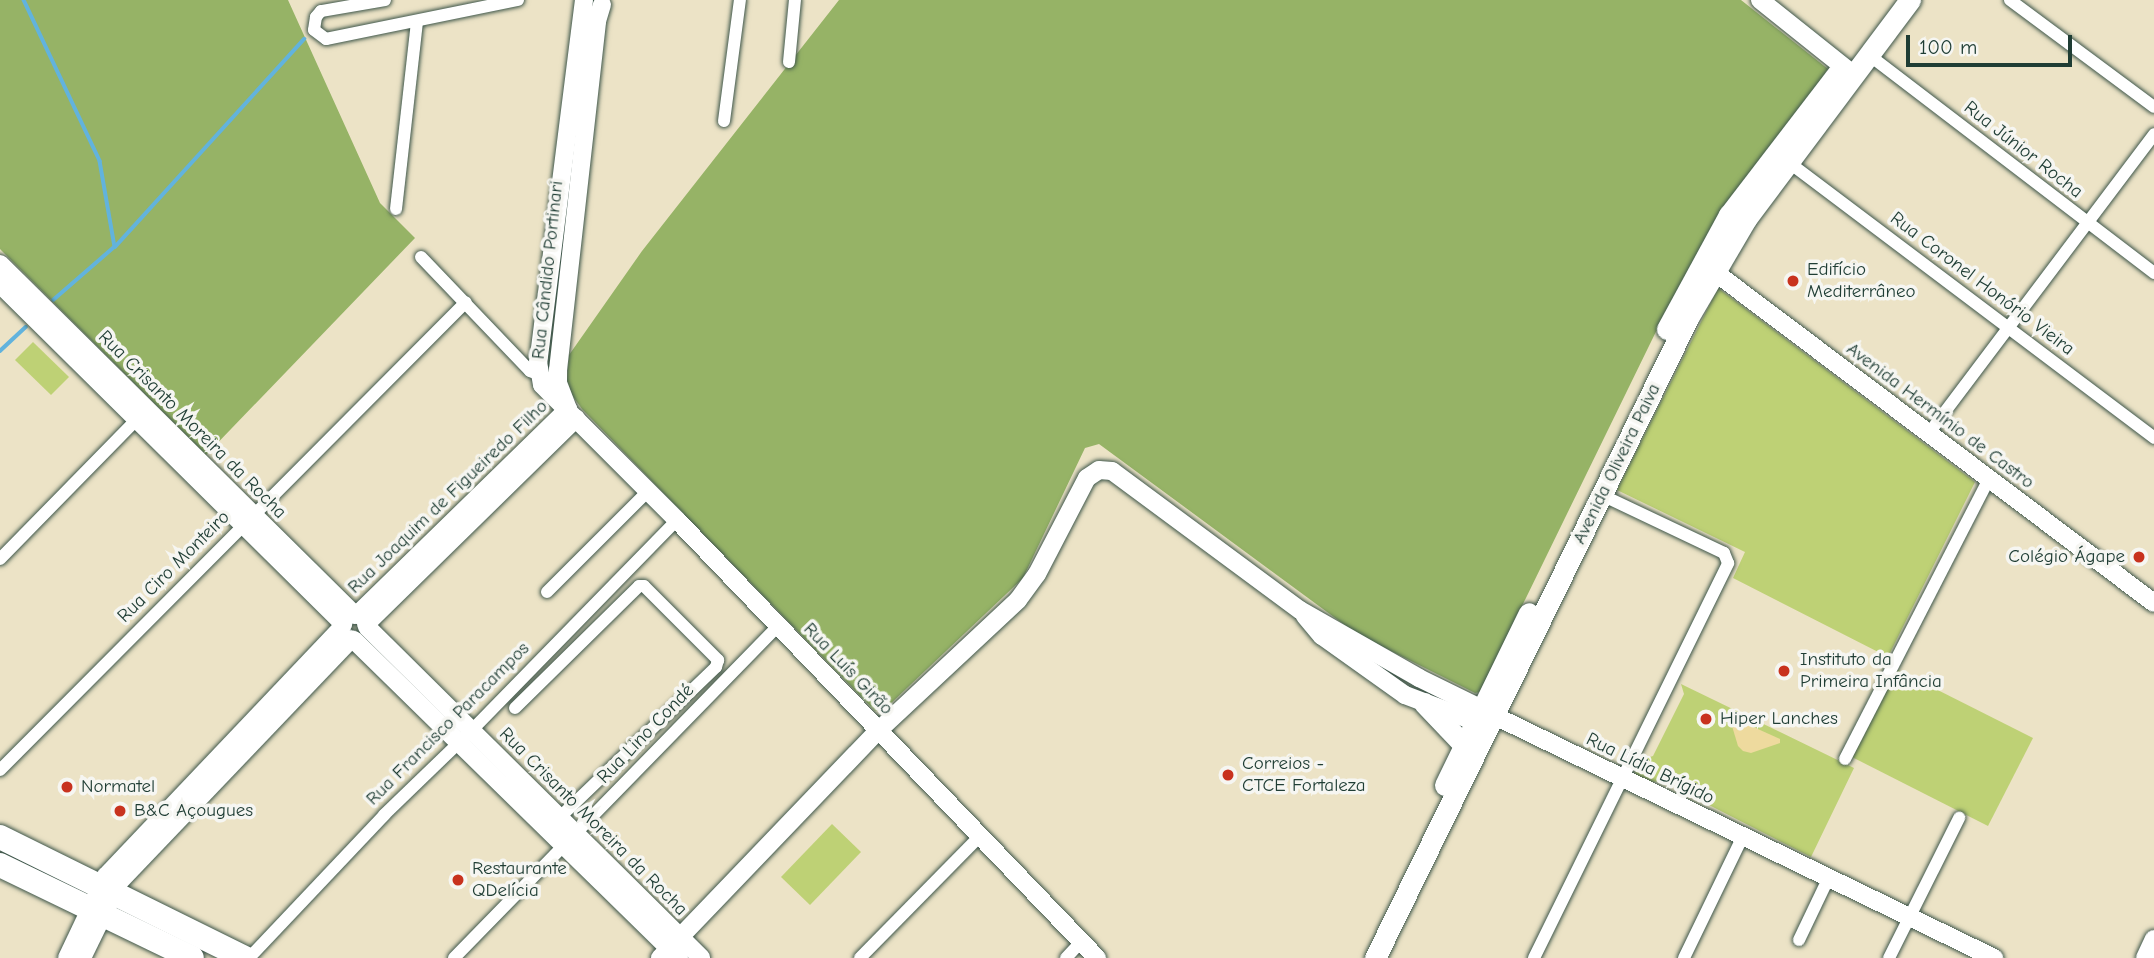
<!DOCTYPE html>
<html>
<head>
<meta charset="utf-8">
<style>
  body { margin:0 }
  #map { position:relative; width:2154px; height:958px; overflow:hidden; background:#ece3c6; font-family:"Comic Neue",sans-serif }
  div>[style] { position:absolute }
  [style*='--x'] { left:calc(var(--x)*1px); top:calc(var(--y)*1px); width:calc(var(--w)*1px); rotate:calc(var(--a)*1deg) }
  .green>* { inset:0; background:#bed175 }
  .forest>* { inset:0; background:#96b366 }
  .sand>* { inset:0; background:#eeda9e }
  .stream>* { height:3.5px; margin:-1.75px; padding:0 1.75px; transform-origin:1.75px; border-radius:1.75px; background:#62b3dd }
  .roads { filter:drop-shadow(0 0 2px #3e564a) drop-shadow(0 0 2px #3e564a) }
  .street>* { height:12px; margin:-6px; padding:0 6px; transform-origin:6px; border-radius:6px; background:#fff }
  .secondary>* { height:18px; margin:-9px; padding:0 9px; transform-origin:9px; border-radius:9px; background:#fff }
  .primary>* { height:21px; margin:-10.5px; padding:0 10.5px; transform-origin:10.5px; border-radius:10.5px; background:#fff }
  .highway>* { height:24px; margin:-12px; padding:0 12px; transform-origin:12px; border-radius:12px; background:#fff }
  .dots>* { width:19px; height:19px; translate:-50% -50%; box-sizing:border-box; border:4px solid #f6f6f2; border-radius:50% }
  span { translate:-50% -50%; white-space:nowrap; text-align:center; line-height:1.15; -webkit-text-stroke:7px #f6f6f2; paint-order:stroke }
  .street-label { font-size:19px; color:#1f3d34 }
  .poi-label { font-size:19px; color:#1f3d34 }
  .left { translate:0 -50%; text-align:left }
  .right { translate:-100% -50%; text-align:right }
  .scale { position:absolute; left:1906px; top:35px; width:166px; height:32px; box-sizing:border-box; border:4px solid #1f3d34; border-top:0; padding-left:9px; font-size:21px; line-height:24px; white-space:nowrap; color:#1f3d34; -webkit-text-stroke:5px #f6f6f2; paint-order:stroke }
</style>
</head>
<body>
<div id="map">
  <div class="green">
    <i style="clip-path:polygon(1718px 288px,1975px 482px,1888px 657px,1733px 578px,1745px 552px,1617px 490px)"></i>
    <i style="clip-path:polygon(33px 342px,69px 377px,51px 395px,15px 360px)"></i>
    <i style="clip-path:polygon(1892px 667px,2033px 738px,1988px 826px,1848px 755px)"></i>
    <i style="clip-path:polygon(1681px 684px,1854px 768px,1811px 857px,1662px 781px,1651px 782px,1636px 775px,1635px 772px,1640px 760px,1653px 756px,1684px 694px)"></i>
    <i style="clip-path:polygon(832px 824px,861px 852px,810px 905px,781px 877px)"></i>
  </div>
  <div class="forest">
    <i style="clip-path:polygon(0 0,288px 0,380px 203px,415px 238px,206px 455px,0 249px)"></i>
    <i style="clip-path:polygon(839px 0,1741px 0,1828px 69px,1669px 305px,1480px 692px,1475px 693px,1357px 634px,1099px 444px,1085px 448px,1023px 578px,886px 708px,875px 711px,582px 409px,572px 395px,567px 380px,569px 355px,642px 251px)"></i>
  </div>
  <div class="sand">
    <i style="clip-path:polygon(1729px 716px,1780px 739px,1780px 743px,1751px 753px,1743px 751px,1738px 746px)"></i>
  </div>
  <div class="stream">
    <i style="--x:24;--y:0;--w:178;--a:64.7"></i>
    <i style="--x:100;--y:161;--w:87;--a:80.1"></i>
    <i style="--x:115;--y:247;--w:81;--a:139"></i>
    <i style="--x:115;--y:247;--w:281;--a:-47.7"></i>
    <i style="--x:0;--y:351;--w:35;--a:-43"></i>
  </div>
  <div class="roads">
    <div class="street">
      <i style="--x:385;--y:0;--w:65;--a:170.2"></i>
      <i style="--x:321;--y:11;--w:8;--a:130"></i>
      <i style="--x:316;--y:17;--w:13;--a:99"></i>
      <i style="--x:314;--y:30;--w:15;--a:37"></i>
      <i style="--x:326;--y:39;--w:196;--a:-11.5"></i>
      <i style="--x:2010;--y:0;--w:179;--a:36.6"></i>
      <i style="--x:1869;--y:55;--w:359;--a:37.4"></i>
      <i style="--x:789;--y:62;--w:62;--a:-84.5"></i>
      <i style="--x:724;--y:121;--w:122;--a:-82.5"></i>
      <i style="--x:1787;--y:161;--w:460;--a:37"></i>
      <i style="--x:396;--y:209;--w:187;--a:-83.6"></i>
      <i style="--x:421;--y:257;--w:158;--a:46.3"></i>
      <i style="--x:530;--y:371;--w:16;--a:22"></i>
      <i style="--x:1929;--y:433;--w:374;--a:-53"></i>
      <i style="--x:0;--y:559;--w:203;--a:-45.6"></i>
      <i style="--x:547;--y:592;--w:143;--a:-45"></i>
      <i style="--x:515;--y:708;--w:174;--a:-44.5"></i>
      <i style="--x:639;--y:586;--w:5;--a:0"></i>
      <i style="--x:644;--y:586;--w:105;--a:45"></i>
      <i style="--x:718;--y:660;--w:7;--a:106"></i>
      <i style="--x:716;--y:667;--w:218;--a:136.1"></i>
      <i style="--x:1845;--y:759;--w:315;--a:-62.8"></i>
      <i style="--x:0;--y:770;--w:660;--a:-45.12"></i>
      <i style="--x:1799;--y:940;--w:70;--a:-64.5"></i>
      <i style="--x:249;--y:958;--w:197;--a:-46.6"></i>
      <i style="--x:384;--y:815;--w:121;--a:-44"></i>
      <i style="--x:471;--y:731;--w:295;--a:-45.7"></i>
      <i style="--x:454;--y:958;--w:464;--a:-45.7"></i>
      <i style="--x:860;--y:958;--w:170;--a:-45.5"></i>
      <i style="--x:1066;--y:958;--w:22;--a:-47"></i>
      <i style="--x:1534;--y:958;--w:440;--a:-63.8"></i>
      <i style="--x:1728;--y:563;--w:11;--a:-112"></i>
      <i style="--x:1724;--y:553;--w:135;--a:-154.6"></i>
      <i style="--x:1684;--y:958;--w:136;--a:-64.2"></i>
      <i style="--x:1889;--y:958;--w:157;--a:-63.4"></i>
    </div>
    <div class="secondary">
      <i style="--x:584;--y:0;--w:365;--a:97.2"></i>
      <i style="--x:538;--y:362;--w:23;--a:80"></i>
      <i style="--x:542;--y:385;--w:191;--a:45"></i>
      <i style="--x:677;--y:520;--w:607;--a:46.2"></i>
      <i style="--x:1760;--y:0;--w:120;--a:38.6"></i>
      <i style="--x:0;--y:264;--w:499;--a:44.7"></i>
      <i style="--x:1704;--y:264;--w:563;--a:36.99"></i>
      <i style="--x:0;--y:284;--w:483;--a:44.7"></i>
      <i style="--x:568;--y:409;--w:28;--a:-111"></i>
      <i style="--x:558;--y:383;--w:13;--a:-90"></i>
      <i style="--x:558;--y:370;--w:351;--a:-83.6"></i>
      <i style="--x:597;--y:21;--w:17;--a:-73"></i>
      <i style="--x:357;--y:615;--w:295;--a:-44.3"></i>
      <i style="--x:1305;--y:616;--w:26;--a:50"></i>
      <i style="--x:1322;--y:636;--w:102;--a:35.4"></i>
      <i style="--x:1405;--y:695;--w:65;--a:20.7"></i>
      <i style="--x:1466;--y:718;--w:29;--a:-4"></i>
      <i style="--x:1495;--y:716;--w:555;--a:25.87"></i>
      <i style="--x:366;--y:624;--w:294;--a:-44.4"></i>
      <i style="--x:367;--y:627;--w:470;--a:44.7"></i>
      <i style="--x:354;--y:640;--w:455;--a:44.4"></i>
      <i style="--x:67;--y:958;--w:91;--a:-64.6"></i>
      <i style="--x:106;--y:876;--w:343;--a:-46.5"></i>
      <i style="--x:82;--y:958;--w:85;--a:-64"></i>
      <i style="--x:119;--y:882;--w:336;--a:-46.3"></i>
      <i style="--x:660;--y:958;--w:315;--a:-46.2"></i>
      <i style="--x:878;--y:731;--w:192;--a:-43.1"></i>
      <i style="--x:1018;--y:600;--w:32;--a:-54"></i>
      <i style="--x:1037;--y:574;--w:108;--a:-62.5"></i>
      <i style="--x:1087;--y:478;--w:14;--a:-34"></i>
      <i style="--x:1099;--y:470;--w:13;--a:4"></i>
      <i style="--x:1112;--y:471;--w:234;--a:36.5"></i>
      <i style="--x:1300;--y:610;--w:137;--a:29.7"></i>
      <i style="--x:1419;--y:678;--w:70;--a:26.2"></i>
      <i style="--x:2145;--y:958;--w:21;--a:-65"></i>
    </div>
    <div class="primary">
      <i style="--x:1667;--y:329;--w:130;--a:-61.5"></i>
      <i style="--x:1729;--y:215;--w:178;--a:-52.5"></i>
      <i style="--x:1424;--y:703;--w:58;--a:46.4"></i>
      <i style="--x:1445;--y:785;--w:191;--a:-64"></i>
      <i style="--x:1375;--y:958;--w:712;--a:-63.94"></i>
      <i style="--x:1688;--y:318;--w:115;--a:-59.6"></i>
      <i style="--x:1746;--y:219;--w:274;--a:-53.2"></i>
    </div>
    <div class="highway">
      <i style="--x:0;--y:837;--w:273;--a:26.3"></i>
      <i style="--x:0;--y:865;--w:213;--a:25.8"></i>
    </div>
  </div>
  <div class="dots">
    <i style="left:1793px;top:281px;background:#c8321e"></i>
    <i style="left:2139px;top:557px;background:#c8321e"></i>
    <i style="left:1784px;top:671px;background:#c8321e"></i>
    <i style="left:1706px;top:719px;background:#c8321e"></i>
    <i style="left:1228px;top:775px;background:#c8321e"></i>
    <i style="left:67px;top:787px;background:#c8321e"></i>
    <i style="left:120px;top:811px;background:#c8321e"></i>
    <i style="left:458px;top:880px;background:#c8321e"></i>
  </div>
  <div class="street-label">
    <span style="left:2023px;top:150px;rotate:38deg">Rua Júnior Rocha</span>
    <span style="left:548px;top:270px;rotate:-84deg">Rua Cândido Portinari</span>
    <span style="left:1982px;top:284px;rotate:37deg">Rua Coronel Honório Vieira</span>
    <span style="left:1940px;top:416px;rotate:37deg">Avenida Hermínio de Castro</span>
    <span style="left:192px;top:425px;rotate:45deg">Rua Crisanto Moreira da Rocha</span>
    <span style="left:1617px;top:464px;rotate:-64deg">Avenida Oliveira Paiva</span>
    <span style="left:448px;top:497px;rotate:-44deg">Rua Joaquim de Figueiredo Filho</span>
    <span style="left:174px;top:567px;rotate:-45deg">Rua Ciro Monteiro</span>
    <span style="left:848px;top:669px;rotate:46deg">Rua Luís Girão</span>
    <span style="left:448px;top:724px;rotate:-45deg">Rua Francisco Paracampos</span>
    <span style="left:646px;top:734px;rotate:-46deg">Rua Lino Condé</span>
    <span style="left:1650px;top:769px;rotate:26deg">Rua Lídia Brígido</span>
    <span style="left:593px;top:822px;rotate:45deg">Rua Crisanto Moreira da Rocha</span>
  </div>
  <div class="poi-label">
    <span class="left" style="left:1807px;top:281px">Edifício<br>Mediterrâneo</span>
    <span class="right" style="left:2125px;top:557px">Colégio Ágape</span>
    <span class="left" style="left:1800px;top:671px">Instituto da<br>Primeira Infância</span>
    <span class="left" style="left:1720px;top:719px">Hiper Lanches</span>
    <span class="left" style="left:1242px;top:775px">Correios -<br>CTCE Fortaleza</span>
    <span class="left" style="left:81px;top:787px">Normatel</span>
    <span class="left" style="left:134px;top:811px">B&amp;C Açougues</span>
    <span class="left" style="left:472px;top:880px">Restaurante<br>QDelícia</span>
  </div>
  <div class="scale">100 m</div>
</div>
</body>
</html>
